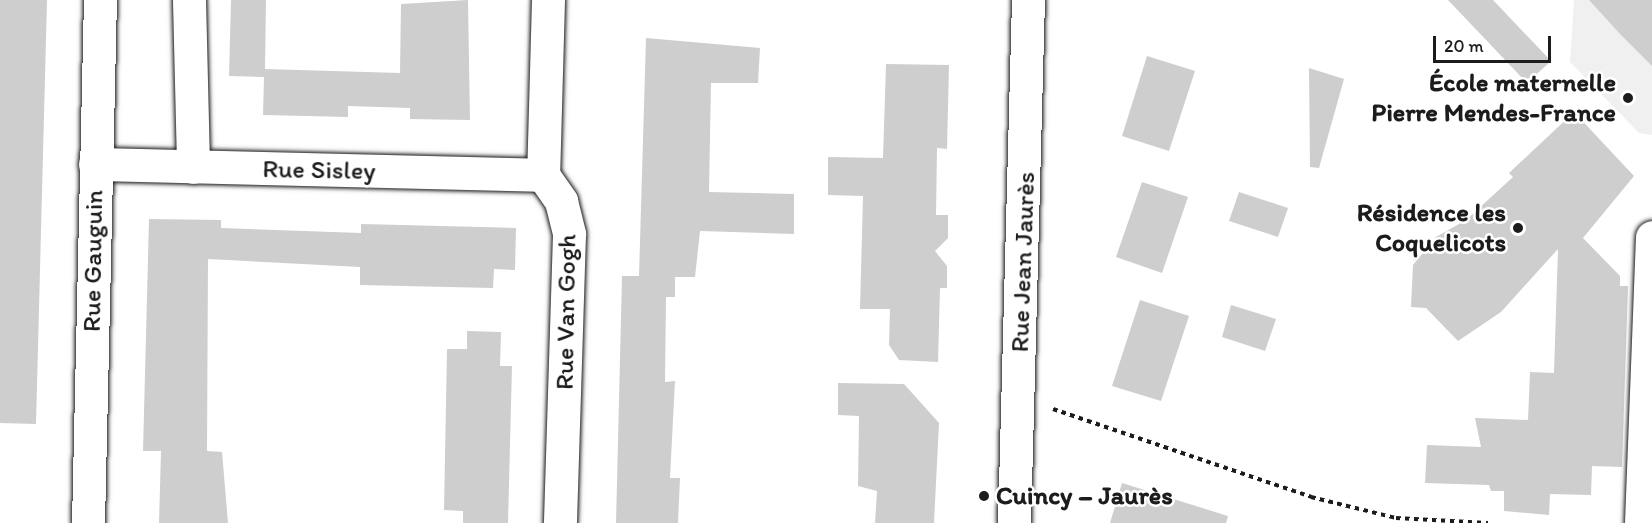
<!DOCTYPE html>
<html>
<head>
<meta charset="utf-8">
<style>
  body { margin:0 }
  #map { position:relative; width:1652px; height:523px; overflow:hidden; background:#fff; font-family:Itim,sans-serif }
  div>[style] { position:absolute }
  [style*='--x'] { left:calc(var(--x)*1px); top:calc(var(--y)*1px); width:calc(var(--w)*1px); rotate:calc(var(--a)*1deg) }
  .built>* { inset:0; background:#f0f0f0 }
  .building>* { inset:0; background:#cecece }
  .path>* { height:4px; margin-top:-2px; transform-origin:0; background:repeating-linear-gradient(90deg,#1c1c1c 0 4.5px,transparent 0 9px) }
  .roads { filter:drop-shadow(0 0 2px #1c1c1c) drop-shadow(0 0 2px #1c1c1c) }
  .minor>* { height:33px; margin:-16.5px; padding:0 16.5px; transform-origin:16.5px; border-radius:16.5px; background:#fff }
  .dots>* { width:16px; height:16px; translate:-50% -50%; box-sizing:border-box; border:3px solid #fff; border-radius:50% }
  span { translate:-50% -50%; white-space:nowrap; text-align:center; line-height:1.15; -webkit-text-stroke:5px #fff; paint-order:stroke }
  .poi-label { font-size:26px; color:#1c1c1c; font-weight:700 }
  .right { translate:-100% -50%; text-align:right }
  .left { translate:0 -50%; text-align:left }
  .street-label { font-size:26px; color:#1c1c1c }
  .scale { position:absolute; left:1433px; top:36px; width:118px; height:27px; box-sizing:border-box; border:3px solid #1c1c1c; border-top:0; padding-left:8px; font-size:18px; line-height:21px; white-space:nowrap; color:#1c1c1c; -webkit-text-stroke:4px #fff; paint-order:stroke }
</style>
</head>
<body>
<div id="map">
  <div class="built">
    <i style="clip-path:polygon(1574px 0,1652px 0,1652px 135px,1639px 133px,1570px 62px)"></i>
  </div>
  <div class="building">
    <i style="clip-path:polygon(0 0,47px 0,36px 424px,0 423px)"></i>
    <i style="clip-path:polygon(231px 0,266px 0,265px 69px,400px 73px,401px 4px,468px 0,470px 120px,410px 119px,410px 108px,348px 106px,348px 117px,263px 115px,264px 77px,229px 76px)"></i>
    <i style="clip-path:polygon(1448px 0,1493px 0,1551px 61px,1527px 83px)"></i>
    <i style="clip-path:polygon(1589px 0,1652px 0,1652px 66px,1621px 35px)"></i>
    <i style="clip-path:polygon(646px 38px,760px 48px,758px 83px,711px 83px,709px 192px,794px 194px,794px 234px,700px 231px,695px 277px,675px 277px,675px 297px,666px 297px,665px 382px,675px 381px,670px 478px,680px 478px,678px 523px,616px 523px,622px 276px,639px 276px)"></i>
    <i style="clip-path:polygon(1147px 56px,1195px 71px,1169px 151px,1122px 136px)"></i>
    <i style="clip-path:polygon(886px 64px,949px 65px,947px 149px,937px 148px,936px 215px,948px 215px,948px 238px,935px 251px,947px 266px,947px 288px,940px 288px,938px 362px,899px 360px,889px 345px,890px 309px,860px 309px,863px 196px,828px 195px,828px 157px,883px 158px)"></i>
    <i style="clip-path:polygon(1309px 68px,1344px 79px,1319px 168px,1310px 167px)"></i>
    <i style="clip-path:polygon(1574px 112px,1634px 176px,1583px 238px,1620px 276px,1620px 286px,1628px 286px,1622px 467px,1592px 466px,1591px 495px,1550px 494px,1549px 515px,1504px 511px,1504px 491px,1491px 491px,1489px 485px,1425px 483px,1427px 445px,1481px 447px,1475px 418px,1528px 420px,1530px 372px,1554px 373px,1558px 249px,1501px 312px,1458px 341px,1426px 308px,1411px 307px,1413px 265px,1436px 237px,1466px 220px,1513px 177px,1509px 173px)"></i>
    <i style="clip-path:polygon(1142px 182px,1188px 197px,1162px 273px,1116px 257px)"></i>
    <i style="clip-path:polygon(1239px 192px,1288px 208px,1278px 237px,1229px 221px)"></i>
    <i style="clip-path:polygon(149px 219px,221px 220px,221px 228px,361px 233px,361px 224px,516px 228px,515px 270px,494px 269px,493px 288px,360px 285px,360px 267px,208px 259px,207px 451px,222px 452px,228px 523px,159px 523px,161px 451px,143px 451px)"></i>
    <i style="clip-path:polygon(1140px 300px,1189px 316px,1161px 401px,1112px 386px)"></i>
    <i style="clip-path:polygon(1231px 305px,1276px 319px,1265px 351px,1222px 337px)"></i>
    <i style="clip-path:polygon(467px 331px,501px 332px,500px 366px,512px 366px,508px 523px,463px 523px,463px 511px,444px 510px,447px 349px,467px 349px)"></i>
    <i style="clip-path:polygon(838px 383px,904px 384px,939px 423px,934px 523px,875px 523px,877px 491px,858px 486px,859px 416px,838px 415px)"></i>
    <i style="clip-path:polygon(1122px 483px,1228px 516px,1226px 523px,1110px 523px)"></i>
  </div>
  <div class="path">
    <i style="--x:1053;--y:409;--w:273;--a:18.8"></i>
    <i style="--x:1311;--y:497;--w:88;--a:13.9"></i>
    <i style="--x:1396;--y:518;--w:92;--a:3.1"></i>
  </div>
  <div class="roads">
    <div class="minor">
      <i style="--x:189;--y:0;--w:167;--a:88.6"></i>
      <i style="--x:548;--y:0;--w:175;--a:91.6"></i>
      <i style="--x:543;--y:175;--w:32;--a:55"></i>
      <i style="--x:561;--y:201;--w:34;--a:76"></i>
      <i style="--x:569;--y:234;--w:289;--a:91.8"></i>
      <i style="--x:95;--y:164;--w:448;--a:1.4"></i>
      <i style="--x:88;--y:523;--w:523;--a:-88.69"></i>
      <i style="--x:1014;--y:523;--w:523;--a:-88.47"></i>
      <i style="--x:1641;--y:523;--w:286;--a:-87.8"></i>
    </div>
  </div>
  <div class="dots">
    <i style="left:1628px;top:98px;background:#1c1c1c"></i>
    <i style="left:1518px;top:228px;background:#1c1c1c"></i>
    <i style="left:984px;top:496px;background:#1c1c1c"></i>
  </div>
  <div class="poi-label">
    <span class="right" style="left:1616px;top:98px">École maternelle<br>Pierre Mendes-France</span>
    <span class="right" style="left:1506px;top:228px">Résidence les<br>Coquelicots</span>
    <span class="left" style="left:996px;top:496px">Cuincy – Jaurès</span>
  </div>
  <div class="street-label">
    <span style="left:319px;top:170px;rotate:1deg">Rue Sisley</span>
    <span style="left:93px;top:261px;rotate:-89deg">Rue Gauguin</span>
    <span style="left:1023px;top:262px;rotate:-88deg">Rue Jean Jaurès</span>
    <span style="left:566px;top:312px;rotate:-89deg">Rue Van Gogh</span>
  </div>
  <div class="scale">20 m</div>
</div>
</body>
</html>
